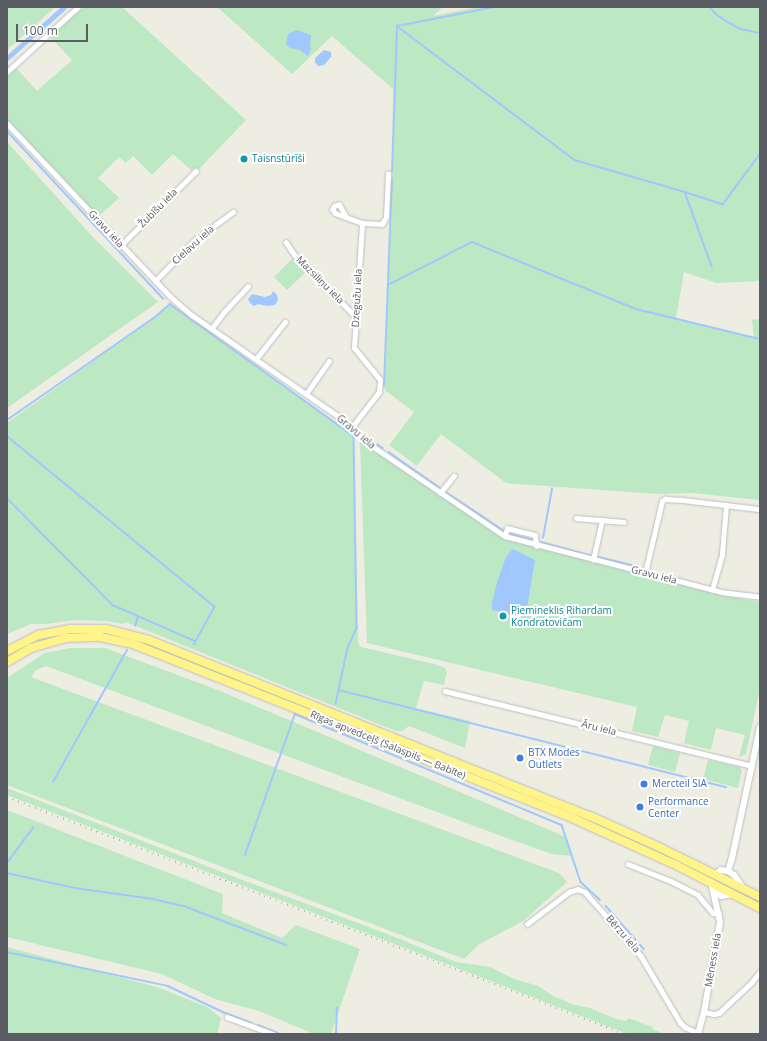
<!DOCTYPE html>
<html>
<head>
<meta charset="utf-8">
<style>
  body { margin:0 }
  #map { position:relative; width:767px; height:1041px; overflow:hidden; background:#eeede1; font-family:"Open Sans",sans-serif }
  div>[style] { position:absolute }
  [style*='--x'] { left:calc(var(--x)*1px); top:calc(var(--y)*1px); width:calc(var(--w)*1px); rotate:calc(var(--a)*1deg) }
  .green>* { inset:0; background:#bce8c3 }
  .water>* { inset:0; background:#a1c7ff }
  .stream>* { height:1.5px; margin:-0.75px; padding:0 0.75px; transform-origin:0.75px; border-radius:0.75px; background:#a1c7ff }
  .canal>* { height:5px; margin:-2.5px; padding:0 2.5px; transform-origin:2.5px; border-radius:2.5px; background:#a1c7ff }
  .roads { filter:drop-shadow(0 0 1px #bcbec4) drop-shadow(0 0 1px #bcbec4) }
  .street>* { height:4.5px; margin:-2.25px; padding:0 2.25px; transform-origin:2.25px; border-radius:2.25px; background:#fff }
  .secondary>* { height:6px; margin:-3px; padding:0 3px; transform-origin:3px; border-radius:3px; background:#fff }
  .highway>* { height:8px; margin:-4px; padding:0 4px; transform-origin:4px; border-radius:4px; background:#fff488 }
  .rail>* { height:1.5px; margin-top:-0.75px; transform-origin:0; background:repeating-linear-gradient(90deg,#b5b6b7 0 1px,transparent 0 6px) }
  .dots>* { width:11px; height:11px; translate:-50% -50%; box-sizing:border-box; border:2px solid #fff; border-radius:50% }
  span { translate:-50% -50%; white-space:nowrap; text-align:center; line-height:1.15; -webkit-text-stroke:4px #fff; paint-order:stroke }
  .culture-label { font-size:10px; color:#0d838f }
  .left { translate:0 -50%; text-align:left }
  .street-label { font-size:10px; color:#5a5d64 }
  .shop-label { font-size:10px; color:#366cbe }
  .frame { position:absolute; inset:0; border:8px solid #5a5d64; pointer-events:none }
  .scale { position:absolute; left:16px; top:24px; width:72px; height:18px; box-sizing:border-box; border:2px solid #5a5d64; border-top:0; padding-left:5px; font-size:12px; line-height:14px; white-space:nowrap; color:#5a5d64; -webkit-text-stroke:3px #fff; paint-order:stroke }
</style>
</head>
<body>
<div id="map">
  <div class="green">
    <i style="clip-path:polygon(7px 7px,55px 7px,7px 50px)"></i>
    <i style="clip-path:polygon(84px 7px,122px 7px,246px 120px,199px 169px,195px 168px,191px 170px,173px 154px,152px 175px,133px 156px,126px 163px,119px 157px,98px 178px,119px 198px,98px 217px,7px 120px,7px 76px,16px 68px,37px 91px,72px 60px,50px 37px)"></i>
    <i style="clip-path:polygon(217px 7px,443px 7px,433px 16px,478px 7px,760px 7px,760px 281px,716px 283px,684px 272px,676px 318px,754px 338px,752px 320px,760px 319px,760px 500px,692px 493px,658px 494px,506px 483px,441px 434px,417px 466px,389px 445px,414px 412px,386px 391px,384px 386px,392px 180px,393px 89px,332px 36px,292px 74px)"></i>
    <i style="clip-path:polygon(7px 142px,91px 235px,158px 302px,7px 408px)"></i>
    <i style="clip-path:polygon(292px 259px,306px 272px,287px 290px,274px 277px)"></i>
    <i style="clip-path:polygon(170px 304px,354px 436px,358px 643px,361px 647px,434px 664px,445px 668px,447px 672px,444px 685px,424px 681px,416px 708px,470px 721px,465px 748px,409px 726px,402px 731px,396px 731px,126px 622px,123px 624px,107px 621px,75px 620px,46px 624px,31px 624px,7px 634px,7px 423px,153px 318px)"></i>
    <i style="clip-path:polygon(360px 442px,507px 540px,725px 596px,760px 602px,760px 688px,746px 754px,739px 757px,745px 735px,716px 728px,711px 750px,684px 743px,689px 721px,665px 715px,658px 737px,632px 731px,637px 707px,367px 643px)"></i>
    <i style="clip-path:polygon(70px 648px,105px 648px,213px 688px,566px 837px,573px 856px,552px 854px,512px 840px,46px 666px,36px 670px,31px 677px,559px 873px,567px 882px,523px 921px,478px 945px,464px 959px,7px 785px,7px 678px,45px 653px)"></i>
    <i style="clip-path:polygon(653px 746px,680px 753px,675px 772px,648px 765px)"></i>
    <i style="clip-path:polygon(708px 760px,739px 767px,742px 771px,738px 788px,703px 779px)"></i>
    <i style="clip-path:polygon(7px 788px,245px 881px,390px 935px,456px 962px,490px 967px,514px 979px,538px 986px,553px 996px,575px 1005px,590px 1008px,616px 1019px,627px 1021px,628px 1018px,653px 1027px,652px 1029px,665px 1034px,628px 1034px,7px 795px)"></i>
    <i style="clip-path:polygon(7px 810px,223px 894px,222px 913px,282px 938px,296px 925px,360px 949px,331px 1034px,314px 1034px,259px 1011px,215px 999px,162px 974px,7px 937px)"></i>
    <i style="clip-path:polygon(716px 879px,760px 900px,760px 904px,716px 881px)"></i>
    <i style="clip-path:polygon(7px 947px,160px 988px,209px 1008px,221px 1018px,217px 1034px,7px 1034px)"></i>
  </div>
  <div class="water">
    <i style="clip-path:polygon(297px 30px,311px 35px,310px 47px,311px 49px,308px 56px,300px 50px,290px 48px,286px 44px,288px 34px)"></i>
    <i style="clip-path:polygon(324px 50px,331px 52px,331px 57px,324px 65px,318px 66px,315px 62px,315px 58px)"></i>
    <i style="clip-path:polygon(273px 291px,277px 295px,278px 300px,275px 305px,267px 306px,258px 304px,254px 306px,250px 303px,248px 299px,252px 294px,265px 297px,271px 295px)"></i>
    <i style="clip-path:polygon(513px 549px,535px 560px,526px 614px,516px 615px,492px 610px,492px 603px,497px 582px,506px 557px)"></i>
  </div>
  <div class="stream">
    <i style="--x:710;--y:7;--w:9;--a:49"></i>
    <i style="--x:716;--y:14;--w:12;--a:35"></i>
    <i style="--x:726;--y:21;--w:17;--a:28"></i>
    <i style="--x:741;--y:29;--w:19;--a:12"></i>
    <i style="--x:397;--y:26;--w:223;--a:37"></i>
    <i style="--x:575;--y:160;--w:115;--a:16.2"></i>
    <i style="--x:685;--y:192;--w:79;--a:70"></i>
    <i style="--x:397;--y:26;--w:100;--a:-11"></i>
    <i style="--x:7;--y:131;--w:229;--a:47"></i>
    <i style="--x:392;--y:172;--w:146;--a:-88"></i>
    <i style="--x:685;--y:192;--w:40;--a:18"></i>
    <i style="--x:723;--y:204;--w:62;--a:-53.5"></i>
    <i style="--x:388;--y:285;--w:94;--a:-27.1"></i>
    <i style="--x:472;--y:242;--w:177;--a:22.2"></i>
    <i style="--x:636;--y:309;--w:128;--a:13.6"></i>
    <i style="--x:384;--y:386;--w:206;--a:-87.8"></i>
    <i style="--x:7;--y:420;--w:179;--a:-34.8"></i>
    <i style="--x:154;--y:318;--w:21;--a:-41"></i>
    <i style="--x:170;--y:304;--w:226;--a:35.7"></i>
    <i style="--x:354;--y:436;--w:192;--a:89.1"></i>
    <i style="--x:357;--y:628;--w:22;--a:114"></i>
    <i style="--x:348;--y:648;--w:57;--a:102.1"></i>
    <i style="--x:7;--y:436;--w:269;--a:39.4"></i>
    <i style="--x:215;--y:607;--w:43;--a:118.9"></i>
    <i style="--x:366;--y:437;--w:20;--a:33"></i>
    <i style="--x:389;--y:452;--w:61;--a:35"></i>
    <i style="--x:446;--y:492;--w:69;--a:33.7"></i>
    <i style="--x:7;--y:498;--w:151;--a:45.3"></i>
    <i style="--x:113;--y:605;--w:90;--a:23.7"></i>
    <i style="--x:510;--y:534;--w:23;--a:15"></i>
    <i style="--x:543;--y:538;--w:50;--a:-79.6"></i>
    <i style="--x:541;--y:542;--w:50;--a:15.2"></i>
    <i style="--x:599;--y:557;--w:34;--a:14"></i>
    <i style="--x:135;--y:626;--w:9;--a:-72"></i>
    <i style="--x:339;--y:690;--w:399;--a:14.1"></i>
    <i style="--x:53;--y:782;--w:151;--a:-60.7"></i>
    <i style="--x:245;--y:855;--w:150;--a:-70.5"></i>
    <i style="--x:295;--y:714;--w:289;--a:22.6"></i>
    <i style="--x:562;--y:825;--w:60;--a:71.6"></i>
    <i style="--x:581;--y:882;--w:26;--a:43"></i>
    <i style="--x:7;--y:863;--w:44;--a:-53.4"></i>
    <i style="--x:7;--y:873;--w:70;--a:12.4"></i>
    <i style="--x:75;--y:888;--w:79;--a:8"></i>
    <i style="--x:153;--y:899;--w:32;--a:13"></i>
    <i style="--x:184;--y:906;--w:109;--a:20.9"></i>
    <i style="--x:606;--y:906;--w:57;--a:48.5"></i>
    <i style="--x:7;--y:952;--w:165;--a:11.9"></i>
    <i style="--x:168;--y:986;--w:61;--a:25.3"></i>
    <i style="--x:223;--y:1012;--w:30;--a:21"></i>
    <i style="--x:258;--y:1025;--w:24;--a:22"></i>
    <i style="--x:336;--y:1034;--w:26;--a:-88"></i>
  </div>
  <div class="canal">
    <i style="--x:7;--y:58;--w:76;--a:-41.8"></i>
  </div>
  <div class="roads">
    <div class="street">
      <i style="--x:7;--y:72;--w:96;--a:-42.5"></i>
      <i style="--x:7;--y:123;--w:239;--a:46.7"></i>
      <i style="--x:171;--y:297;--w:28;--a:41"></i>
      <i style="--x:192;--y:315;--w:183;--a:34.7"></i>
      <i style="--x:342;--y:419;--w:13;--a:39"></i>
      <i style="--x:352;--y:427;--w:19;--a:47"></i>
      <i style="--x:365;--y:441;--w:169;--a:34.2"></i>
      <i style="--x:505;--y:536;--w:223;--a:14.5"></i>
      <i style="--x:721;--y:592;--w:39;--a:7"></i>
      <i style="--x:346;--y:217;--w:14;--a:-120"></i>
      <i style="--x:339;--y:205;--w:4;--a:166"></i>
      <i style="--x:335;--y:206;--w:4;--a:124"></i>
      <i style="--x:333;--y:209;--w:4;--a:63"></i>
      <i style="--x:335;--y:213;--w:29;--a:20"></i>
      <i style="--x:362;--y:223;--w:20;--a:3"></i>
      <i style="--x:382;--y:224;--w:8;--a:-60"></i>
      <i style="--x:386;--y:217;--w:43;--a:-87.3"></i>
      <i style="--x:286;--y:242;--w:14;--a:56"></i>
      <i style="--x:294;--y:254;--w:88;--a:45.5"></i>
      <i style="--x:121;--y:245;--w:105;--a:-44.6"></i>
      <i style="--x:155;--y:281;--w:59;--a:-45.7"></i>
      <i style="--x:196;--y:239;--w:46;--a:-36.1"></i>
      <i style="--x:212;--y:328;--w:20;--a:-53"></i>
      <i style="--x:224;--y:312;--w:35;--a:-47"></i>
      <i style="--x:256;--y:359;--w:47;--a:-51.9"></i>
      <i style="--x:306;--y:394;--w:40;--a:-55.1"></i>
      <i style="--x:352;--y:427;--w:44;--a:-52.4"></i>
      <i style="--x:379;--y:392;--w:12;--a:-85"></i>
      <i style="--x:380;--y:380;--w:41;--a:-129.1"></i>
      <i style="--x:354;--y:348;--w:125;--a:-86.3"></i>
      <i style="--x:440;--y:493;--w:22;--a:-51"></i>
      <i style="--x:576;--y:518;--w:48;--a:4.8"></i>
      <i style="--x:505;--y:536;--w:8;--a:-76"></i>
      <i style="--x:507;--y:528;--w:29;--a:14"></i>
      <i style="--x:535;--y:535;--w:11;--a:80"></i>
      <i style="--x:593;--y:560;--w:41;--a:-77.3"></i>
      <i style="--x:645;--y:573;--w:74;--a:-76.7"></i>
      <i style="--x:662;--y:501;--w:4;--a:-34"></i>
      <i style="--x:665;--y:499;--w:18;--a:3"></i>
      <i style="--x:683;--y:500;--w:78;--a:6.7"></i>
      <i style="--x:712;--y:590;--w:37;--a:-74"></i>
      <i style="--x:722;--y:554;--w:49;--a:-85.3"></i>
      <i style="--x:445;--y:691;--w:316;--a:13.7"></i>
      <i style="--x:628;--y:864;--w:46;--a:21.6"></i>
      <i style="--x:671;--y:881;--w:30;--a:27"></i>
      <i style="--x:698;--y:895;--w:23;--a:50"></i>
      <i style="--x:713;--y:913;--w:6;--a:9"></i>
      <i style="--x:527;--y:924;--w:53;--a:-37.3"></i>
      <i style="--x:569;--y:892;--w:9;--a:-18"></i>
      <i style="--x:578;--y:889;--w:8;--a:23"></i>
      <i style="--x:585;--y:892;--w:85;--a:48.8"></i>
      <i style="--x:641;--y:956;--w:77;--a:59.4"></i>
      <i style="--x:680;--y:1022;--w:7;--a:45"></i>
      <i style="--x:685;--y:1027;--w:14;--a:25"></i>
      <i style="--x:704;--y:1012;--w:10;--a:11"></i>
      <i style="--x:714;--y:1014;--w:5;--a:-11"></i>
      <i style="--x:719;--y:1013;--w:44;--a:-43.2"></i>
      <i style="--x:751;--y:983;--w:14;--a:-51"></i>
      <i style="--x:227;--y:1017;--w:49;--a:20.3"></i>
    </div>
    <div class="secondary">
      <i style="--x:728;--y:871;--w:14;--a:-73"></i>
      <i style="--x:732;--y:858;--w:134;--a:-77.9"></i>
      <i style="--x:716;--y:874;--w:6;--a:-39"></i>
      <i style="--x:721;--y:870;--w:7;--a:8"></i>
      <i style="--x:728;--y:871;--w:7;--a:34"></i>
      <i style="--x:734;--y:875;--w:16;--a:55"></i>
      <i style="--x:714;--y:890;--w:9;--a:41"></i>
      <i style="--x:721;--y:896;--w:13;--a:-9"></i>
      <i style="--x:698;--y:1034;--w:23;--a:-75"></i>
      <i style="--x:704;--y:1012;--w:91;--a:-79.9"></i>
      <i style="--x:720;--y:922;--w:41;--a:-102.7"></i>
    </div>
    <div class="highway">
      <i style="--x:7;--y:651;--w:36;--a:-27"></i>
      <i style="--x:39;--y:635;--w:33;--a:-11"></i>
      <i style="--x:71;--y:629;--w:35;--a:0"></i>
      <i style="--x:106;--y:629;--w:44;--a:14.3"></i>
      <i style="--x:149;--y:640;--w:475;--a:21.8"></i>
      <i style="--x:590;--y:816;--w:76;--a:24.2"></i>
      <i style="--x:659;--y:847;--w:113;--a:26.3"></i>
      <i style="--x:7;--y:662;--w:28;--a:-30"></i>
      <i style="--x:31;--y:648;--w:35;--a:-16"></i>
      <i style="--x:65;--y:638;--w:35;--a:-2"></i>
      <i style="--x:100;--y:637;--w:34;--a:12"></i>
      <i style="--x:133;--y:644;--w:470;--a:21.6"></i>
      <i style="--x:570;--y:817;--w:116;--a:24.4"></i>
      <i style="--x:676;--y:865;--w:94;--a:27.1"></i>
    </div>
  </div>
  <div class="rail">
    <i style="--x:7;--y:797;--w:661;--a:21.01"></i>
  </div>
  <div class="dots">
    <i style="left:244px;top:159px;background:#0f9aa8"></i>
    <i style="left:503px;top:616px;background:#0f9aa8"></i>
    <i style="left:520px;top:758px;background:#3f7fe0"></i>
    <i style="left:644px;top:784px;background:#3f7fe0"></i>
    <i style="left:640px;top:807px;background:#3f7fe0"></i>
  </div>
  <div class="culture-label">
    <span class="left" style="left:252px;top:159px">Taisnstūrīši</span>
    <span class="left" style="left:511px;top:616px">Piemineklis Rihardam<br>Kondratovičam</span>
  </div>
  <div class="street-label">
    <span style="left:158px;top:208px;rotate:-45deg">Žubīšu iela</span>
    <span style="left:106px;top:229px;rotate:47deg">Gravu iela</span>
    <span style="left:193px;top:245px;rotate:-42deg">Cielavu iela</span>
    <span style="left:320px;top:280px;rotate:45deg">Mazsiliņu iela</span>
    <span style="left:357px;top:298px;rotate:-87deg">Dzegužu iela</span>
    <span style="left:356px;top:432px;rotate:40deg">Gravu iela</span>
    <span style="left:654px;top:575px;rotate:14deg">Gravu iela</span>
    <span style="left:599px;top:728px;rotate:14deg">Āru iela</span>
    <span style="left:388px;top:745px;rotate:22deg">Rīgas apvedceļš (Salaspils — Babīte)</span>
    <span style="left:623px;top:934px;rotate:49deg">Bērzu iela</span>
    <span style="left:713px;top:960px;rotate:-80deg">Mēness iela</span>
  </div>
  <div class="shop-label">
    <span class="left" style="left:528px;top:758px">BTX Modes<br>Outlets</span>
    <span class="left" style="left:652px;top:784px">Mercteil SIA</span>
    <span class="left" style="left:648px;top:807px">Performance<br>Center</span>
  </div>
  <div class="frame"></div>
  <div class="scale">100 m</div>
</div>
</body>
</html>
